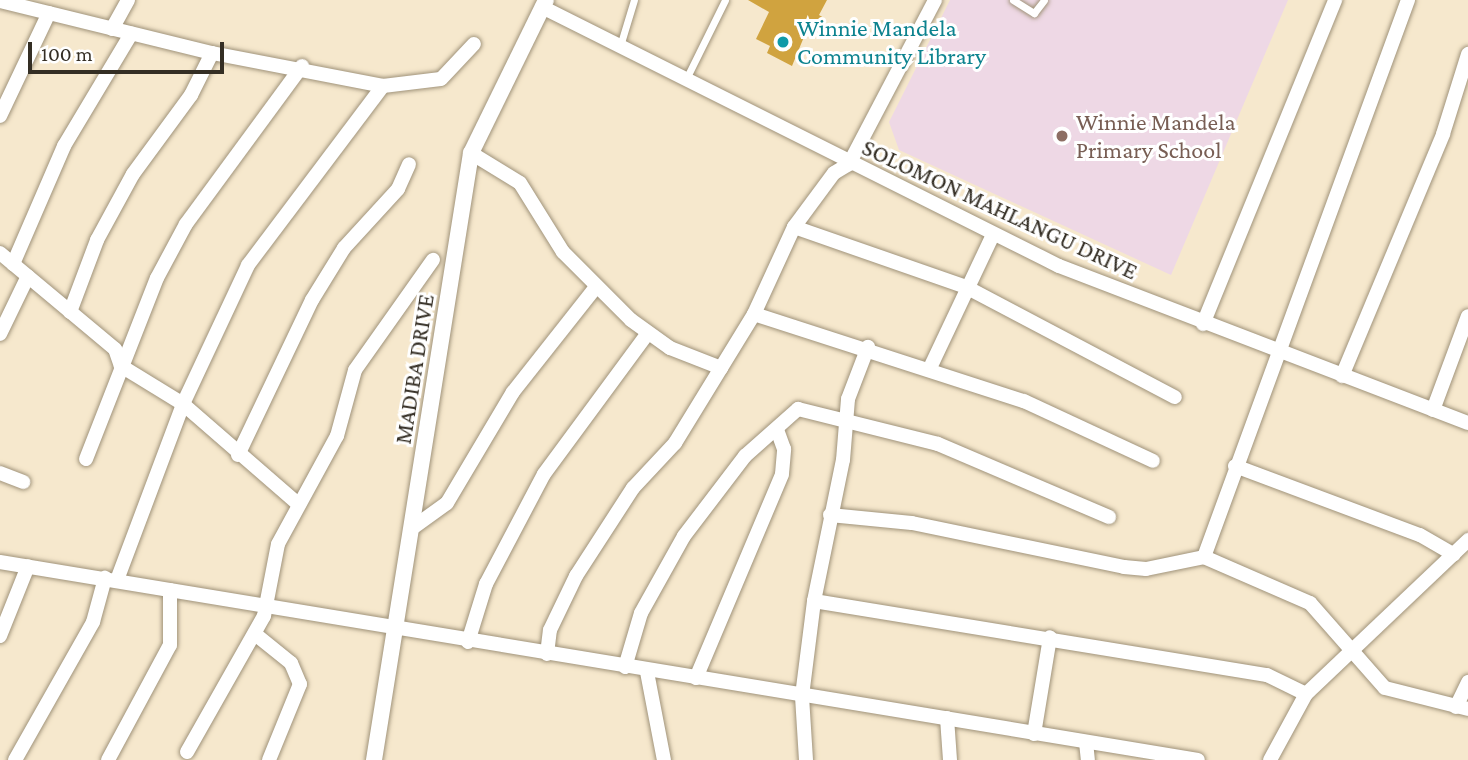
<!DOCTYPE html>
<html>
<head>
<meta charset="utf-8">
<style>
  body { margin:0 }
  #map { position:relative; width:1468px; height:760px; overflow:hidden; background:#f6e8cd; font-family:"Crimson Pro",serif }
  div>[style] { position:absolute }
  [style*='--x'] { left:calc(var(--x)*1px); top:calc(var(--y)*1px); width:calc(var(--w)*1px); rotate:calc(var(--a)*1deg) }
  .education>* { inset:0; background:#eed8e5 }
  .building>* { inset:0; background:#d0a33f }
  .roads { filter:drop-shadow(0 0 2px #a0937a) drop-shadow(0 0 2px #a0937a) }
  .service>* { height:7px; margin:-3.5px; padding:0 3.5px; transform-origin:3.5px; border-radius:3.5px; background:#fff }
  .minor>* { height:14px; margin:-7px; padding:0 7px; transform-origin:7px; border-radius:7px; background:#fff }
  .tertiary>* { height:16px; margin:-8px; padding:0 8px; transform-origin:8px; border-radius:8px; background:#fff }
  .dots>* { width:19px; height:19px; translate:-50% -50%; box-sizing:border-box; border:4px solid #fff; border-radius:50% }
  span { translate:-50% -50%; white-space:nowrap; text-align:center; line-height:1.15; -webkit-text-stroke:6px #fff; paint-order:stroke }
  .culture-label { font-size:24px; color:#0d838f }
  .left { translate:0 -50%; text-align:left }
  .education-label { font-size:24px; color:#785e54 }
  .street-label { font-size:24px; color:#342e24 }
  .scale { position:absolute; left:28px; top:42px; width:196px; height:32px; box-sizing:border-box; border:4px solid #342e24; border-top:0; padding-left:9px; font-size:21px; line-height:24px; white-space:nowrap; color:#342e24; -webkit-text-stroke:5px #fff; paint-order:stroke }
</style>
</head>
<body>
<div id="map">
  <div class="education">
    <i style="clip-path:polygon(950px 0,1288px 0,1171px 275px,899px 150px,889px 122px)"></i>
  </div>
  <div class="building">
    <i style="clip-path:polygon(748px 0,827px 0,819px 15px,824px 18px,814px 36px,806px 32px,792px 66px,767px 53px,770px 46px,756px 39px,769px 12px)"></i>
  </div>
  <div class="roads">
    <div class="service">
      <i style="--x:1013;--y:0;--w:25;--a:32"></i>
      <i style="--x:1034;--y:13;--w:16;--a:-52"></i>
      <i style="--x:620;--y:46;--w:48;--a:-73.1"></i>
      <i style="--x:686;--y:79;--w:88;--a:-63.7"></i>
    </div>
    <div class="minor">
      <i style="--x:1408;--y:0;--w:593;--a:110.12"></i>
      <i style="--x:1204;--y:557;--w:116;--a:23.5"></i>
      <i style="--x:1310;--y:603;--w:113;--a:48.6"></i>
      <i style="--x:1385;--y:688;--w:86;--a:14.2"></i>
      <i style="--x:0;--y:1;--w:218;--a:13.8"></i>
      <i style="--x:212;--y:53;--w:174;--a:10.9"></i>
      <i style="--x:383;--y:86;--w:58;--a:-6.9"></i>
      <i style="--x:441;--y:79;--w:48;--a:-46.7"></i>
      <i style="--x:542;--y:7;--w:578;--a:26.61"></i>
      <i style="--x:1059;--y:266;--w:438;--a:21"></i>
      <i style="--x:112;--y:29;--w:33;--a:-61"></i>
      <i style="--x:0;--y:116;--w:114;--a:-64.6"></i>
      <i style="--x:471;--y:153;--w:57;--a:31.5"></i>
      <i style="--x:520;--y:183;--w:81;--a:58.1"></i>
      <i style="--x:563;--y:252;--w:96;--a:45"></i>
      <i style="--x:631;--y:320;--w:48;--a:35.7"></i>
      <i style="--x:670;--y:348;--w:55;--a:21.4"></i>
      <i style="--x:794;--y:227;--w:182;--a:19.2"></i>
      <i style="--x:966;--y:287;--w:236;--a:27.8"></i>
      <i style="--x:0;--y:253;--w:150;--a:39.9"></i>
      <i style="--x:115;--y:349;--w:18;--a:71"></i>
      <i style="--x:121;--y:366;--w:73;--a:31.5"></i>
      <i style="--x:183;--y:404;--w:151;--a:41"></i>
      <i style="--x:13;--y:264;--w:129;--a:-66.6"></i>
      <i style="--x:64;--y:146;--w:131;--a:-59.1"></i>
      <i style="--x:70;--y:312;--w:77;--a:-69.4"></i>
      <i style="--x:97;--y:240;--w:75;--a:-61.4"></i>
      <i style="--x:133;--y:174;--w:98;--a:-53.7"></i>
      <i style="--x:191;--y:95;--w:47;--a:-63.4"></i>
      <i style="--x:754;--y:314;--w:284;--a:17.9"></i>
      <i style="--x:1024;--y:401;--w:142;--a:24.9"></i>
      <i style="--x:1203;--y:324;--w:350;--a:-67.8"></i>
      <i style="--x:0;--y:334;--w:64;--a:-64.2"></i>
      <i style="--x:930;--y:368;--w:147;--a:-64.7"></i>
      <i style="--x:1342;--y:376;--w:262;--a:-67.3"></i>
      <i style="--x:1443;--y:134;--w:84;--a:-72.6"></i>
      <i style="--x:1433;--y:410;--w:100;--a:-69.6"></i>
      <i style="--x:238;--y:455;--w:172;--a:-64.5"></i>
      <i style="--x:312;--y:300;--w:61;--a:-58.4"></i>
      <i style="--x:344;--y:248;--w:80;--a:-47.5"></i>
      <i style="--x:398;--y:189;--w:27;--a:-66"></i>
      <i style="--x:86;--y:459;--w:194;--a:-68.6"></i>
      <i style="--x:157;--y:278;--w:61;--a:-61.8"></i>
      <i style="--x:186;--y:224;--w:196;--a:-53.7"></i>
      <i style="--x:1235;--y:466;--w:197;--a:20.5"></i>
      <i style="--x:1420;--y:535;--w:39;--a:30"></i>
      <i style="--x:0;--y:473;--w:25;--a:21"></i>
      <i style="--x:830;--y:515;--w:82;--a:5.6"></i>
      <i style="--x:912;--y:523;--w:217;--a:11.7"></i>
      <i style="--x:1124;--y:567;--w:22;--a:5"></i>
      <i style="--x:1146;--y:569;--w:59;--a:-11.7"></i>
      <i style="--x:411;--y:529;--w:44;--a:-35.8"></i>
      <i style="--x:447;--y:503;--w:129;--a:-59.3"></i>
      <i style="--x:513;--y:392;--w:134;--a:-51.7"></i>
      <i style="--x:0;--y:562;--w:1214;--a:9.38"></i>
      <i style="--x:117;--y:580;--w:188;--a:-69.4"></i>
      <i style="--x:183;--y:404;--w:153;--a:-64.9"></i>
      <i style="--x:248;--y:265;--w:224;--a:-53"></i>
      <i style="--x:814;--y:601;--w:459;--a:9.3"></i>
      <i style="--x:1267;--y:675;--w:43;--a:26"></i>
      <i style="--x:255;--y:634;--w:46;--a:38.9"></i>
      <i style="--x:291;--y:663;--w:23;--a:67"></i>
      <i style="--x:300;--y:684;--w:82;--a:112.2"></i>
      <i style="--x:0;--y:636;--w:75;--a:-68.2"></i>
      <i style="--x:468;--y:642;--w:61;--a:-72.8"></i>
      <i style="--x:486;--y:584;--w:124;--a:-62.2"></i>
      <i style="--x:544;--y:474;--w:175;--a:-53.6"></i>
      <i style="--x:547;--y:654;--w:24;--a:-83"></i>
      <i style="--x:550;--y:630;--w:60;--a:-64.3"></i>
      <i style="--x:576;--y:576;--w:105;--a:-57.1"></i>
      <i style="--x:633;--y:488;--w:62;--a:-47"></i>
      <i style="--x:675;--y:443;--w:151;--a:-58.5"></i>
      <i style="--x:754;--y:314;--w:96;--a:-65.3"></i>
      <i style="--x:794;--y:227;--w:67;--a:-53.5"></i>
      <i style="--x:834;--y:173;--w:17;--a:-31"></i>
      <i style="--x:849;--y:164;--w:185;--a:-62.3"></i>
      <i style="--x:625;--y:667;--w:56;--a:-73.5"></i>
      <i style="--x:641;--y:613;--w:88;--a:-60.8"></i>
      <i style="--x:684;--y:536;--w:101;--a:-52.7"></i>
      <i style="--x:745;--y:456;--w:71;--a:-41.6"></i>
      <i style="--x:798;--y:409;--w:144;--a:14"></i>
      <i style="--x:938;--y:444;--w:186;--a:23.1"></i>
      <i style="--x:647;--y:672;--w:90;--a:79.1"></i>
      <i style="--x:696;--y:678;--w:221;--a:-67.1"></i>
      <i style="--x:782;--y:474;--w:25;--a:-85"></i>
      <i style="--x:784;--y:449;--w:20;--a:-110"></i>
      <i style="--x:1456;--y:707;--w:28;--a:-64"></i>
      <i style="--x:947;--y:718;--w:42;--a:85.9"></i>
      <i style="--x:1034;--y:734;--w:98;--a:-80.6"></i>
      <i style="--x:1086;--y:742;--w:18;--a:84"></i>
      <i style="--x:187;--y:752;--w:156;--a:-60.5"></i>
      <i style="--x:264;--y:616;--w:73;--a:-79"></i>
      <i style="--x:278;--y:544;--w:123;--a:-61.4"></i>
      <i style="--x:337;--y:436;--w:68;--a:-74.7"></i>
      <i style="--x:355;--y:370;--w:135;--a:-54.7"></i>
      <i style="--x:15;--y:760;--w:159;--a:-60.5"></i>
      <i style="--x:93;--y:622;--w:46;--a:-74.7"></i>
      <i style="--x:108;--y:760;--w:131;--a:-61.7"></i>
      <i style="--x:170;--y:645;--w:55;--a:-90"></i>
      <i style="--x:806;--y:760;--w:64;--a:-93.6"></i>
      <i style="--x:802;--y:696;--w:96;--a:-82.8"></i>
      <i style="--x:814;--y:601;--w:144;--a:-78.4"></i>
      <i style="--x:843;--y:460;--w:61;--a:-85.3"></i>
      <i style="--x:848;--y:399;--w:56;--a:-69"></i>
      <i style="--x:1270;--y:760;--w:75;--a:-61.4"></i>
      <i style="--x:1306;--y:694;--w:224;--a:-43.5"></i>
    </div>
    <div class="tertiary">
      <i style="--x:374;--y:760;--w:615;--a:-80.92"></i>
      <i style="--x:471;--y:153;--w:170;--a:-63.9"></i>
    </div>
  </div>
  <div class="dots">
    <i style="left:783px;top:42px;background:#0f9aa8"></i>
    <i style="left:1062px;top:136px;background:#8d6e63"></i>
  </div>
  <div class="culture-label">
    <span class="left" style="left:797px;top:42px">Winnie Mandela<br>Community Library</span>
  </div>
  <div class="education-label">
    <span class="left" style="left:1076px;top:136px">Winnie Mandela<br>Primary School</span>
  </div>
  <div class="street-label">
    <span style="left:1000px;top:209px;rotate:25deg">SOLOMON MAHLANGU DRIVE</span>
    <span style="left:414px;top:369px;rotate:-81deg">MADIBA DRIVE</span>
  </div>
  <div class="scale">100 m</div>
</div>
</body>
</html>
